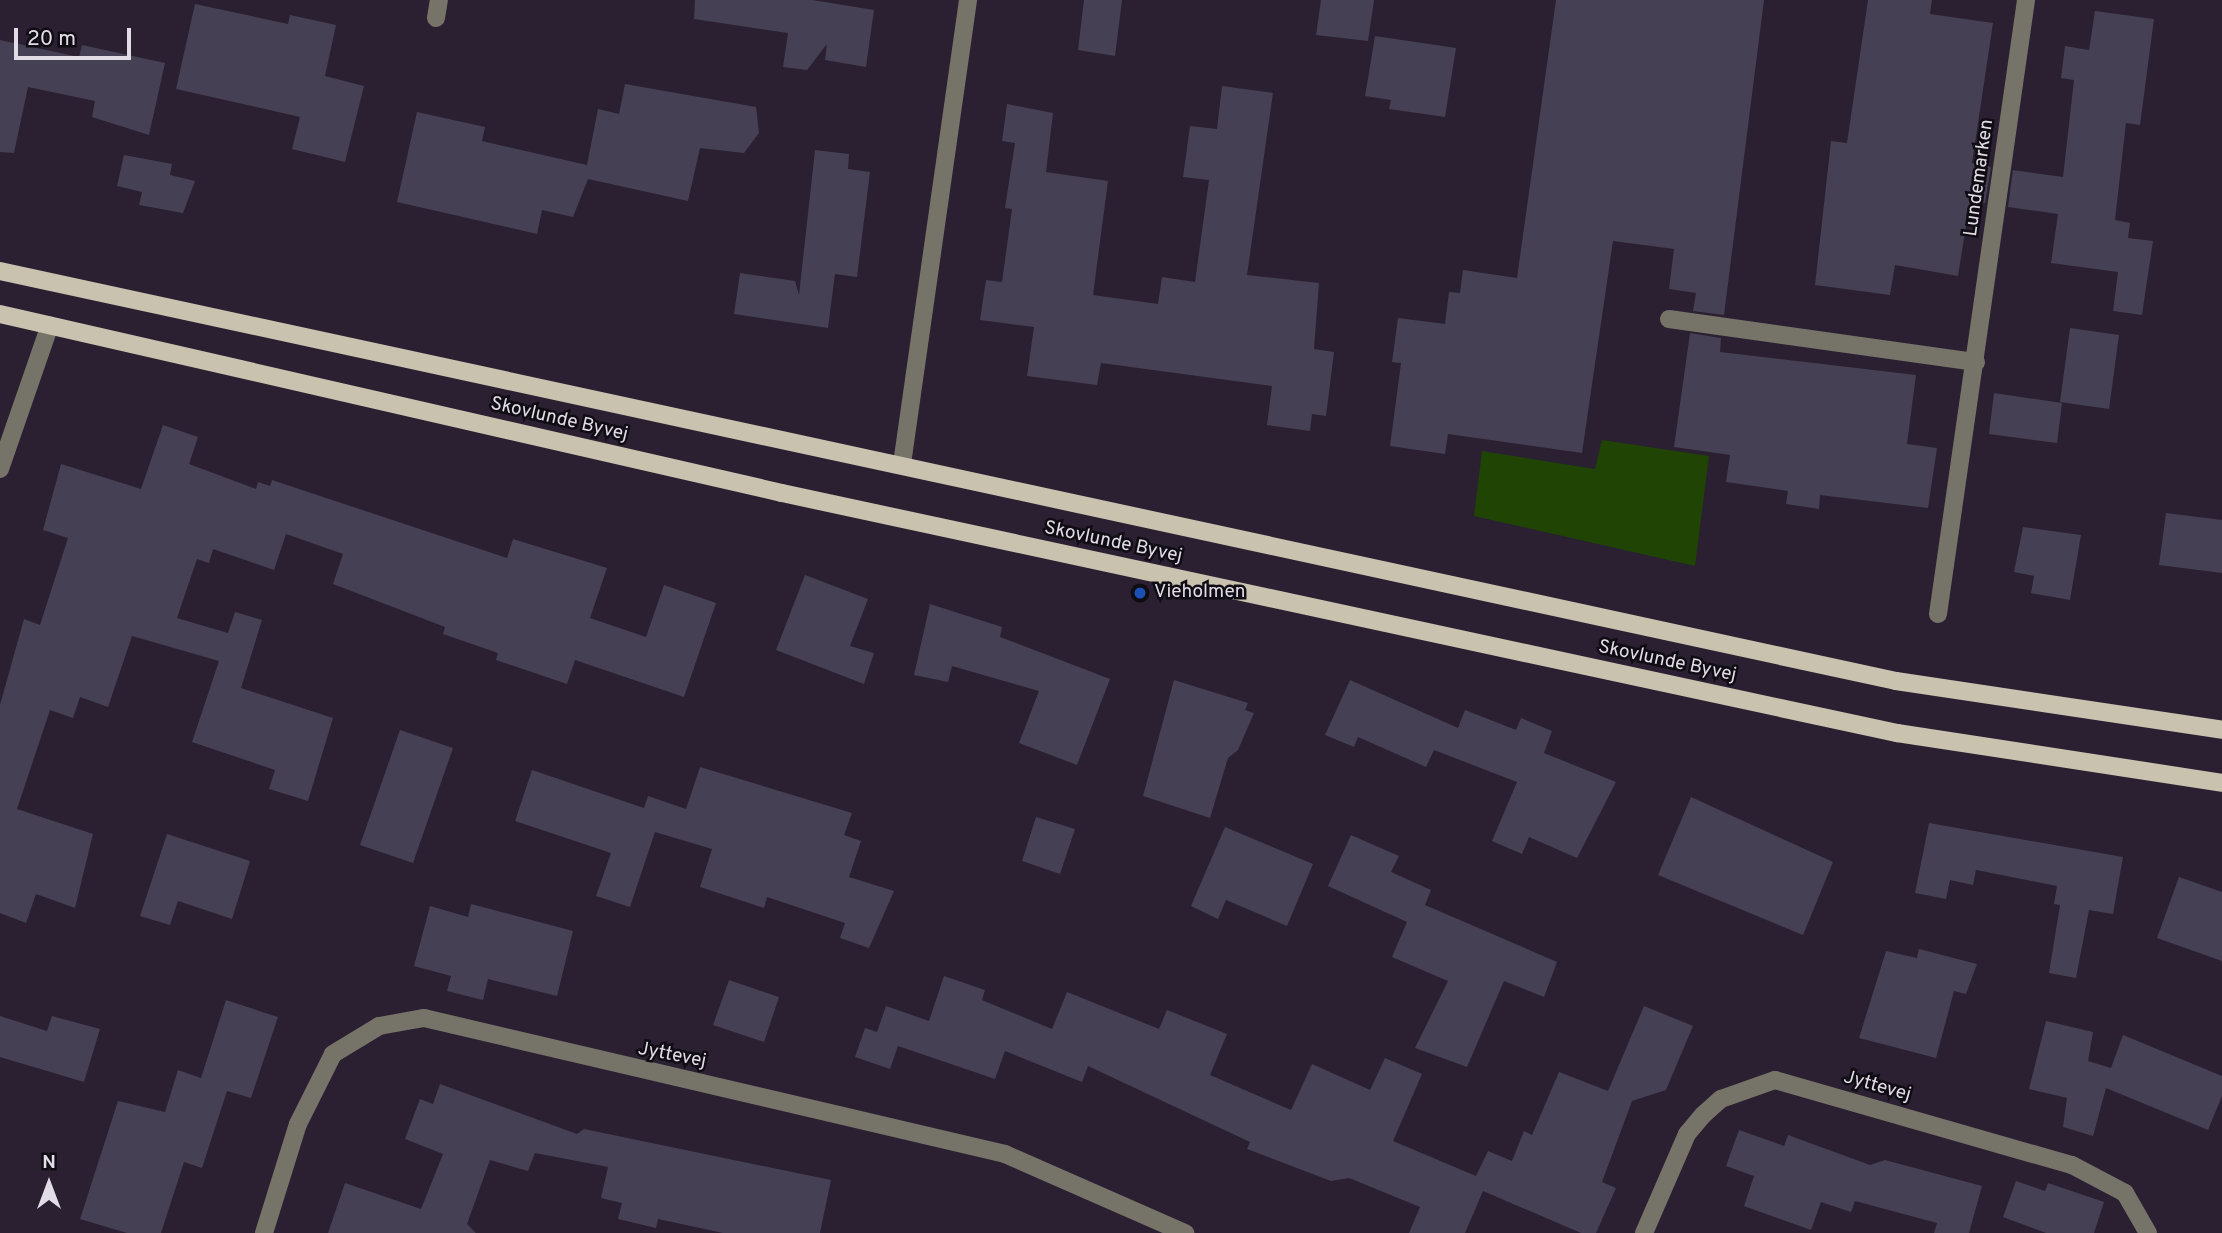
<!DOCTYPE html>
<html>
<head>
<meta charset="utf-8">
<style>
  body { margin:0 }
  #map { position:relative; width:2222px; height:1233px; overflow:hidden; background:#2a2031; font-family:Overpass,sans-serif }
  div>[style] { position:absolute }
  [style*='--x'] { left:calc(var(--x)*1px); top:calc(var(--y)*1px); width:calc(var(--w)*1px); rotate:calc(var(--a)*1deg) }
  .green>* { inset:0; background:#204403 }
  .building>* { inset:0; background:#454053 }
  .minor>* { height:18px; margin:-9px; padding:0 9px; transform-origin:9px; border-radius:9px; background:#767369 }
  .major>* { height:18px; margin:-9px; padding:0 9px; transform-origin:9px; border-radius:9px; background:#c9c2ae }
  .dots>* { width:19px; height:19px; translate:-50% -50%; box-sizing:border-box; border:4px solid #100c13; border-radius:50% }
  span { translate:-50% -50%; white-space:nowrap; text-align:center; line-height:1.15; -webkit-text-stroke:5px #100c13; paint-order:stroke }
  .street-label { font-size:19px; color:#e2dce7 }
  .poi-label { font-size:19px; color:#e2dce7 }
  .left { translate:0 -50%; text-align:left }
  .north { position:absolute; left:14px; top:1149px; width:70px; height:70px; -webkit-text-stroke:5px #100c13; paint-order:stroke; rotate:0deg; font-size:19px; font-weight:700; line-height:28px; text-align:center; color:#e2dce7 }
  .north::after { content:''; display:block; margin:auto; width:24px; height:32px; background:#e2dce7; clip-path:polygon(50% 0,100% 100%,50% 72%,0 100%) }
  .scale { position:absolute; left:14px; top:28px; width:117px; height:32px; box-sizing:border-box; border:4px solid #e2dce7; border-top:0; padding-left:9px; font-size:21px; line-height:24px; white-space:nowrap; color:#e2dce7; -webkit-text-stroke:5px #100c13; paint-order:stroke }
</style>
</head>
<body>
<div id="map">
  <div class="green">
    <i style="clip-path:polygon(1602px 440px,1709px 456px,1695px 566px,1474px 516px,1482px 451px,1595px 469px)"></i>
  </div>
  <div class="building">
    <i style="clip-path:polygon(695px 0,812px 0,874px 10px,866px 67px,825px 60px,827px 44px,807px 70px,783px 67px,788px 33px,694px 19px)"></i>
    <i style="clip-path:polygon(1084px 0,1122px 0,1115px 56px,1078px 50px)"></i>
    <i style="clip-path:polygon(1321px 0,1374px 0,1368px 41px,1316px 35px)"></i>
    <i style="clip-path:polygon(1556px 0,1764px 0,1724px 315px,1693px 311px,1696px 293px,1669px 289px,1674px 249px,1613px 241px,1582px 453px,1448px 434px,1445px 454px,1390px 446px,1401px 363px,1392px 362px,1398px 318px,1445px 324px,1449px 292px,1460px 293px,1463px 270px,1517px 278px)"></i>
    <i style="clip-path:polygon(1868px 0,1932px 0,1930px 14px,1993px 23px,1972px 163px,1991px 167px,1985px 203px,1970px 201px,1958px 276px,1895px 265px,1890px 295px,1815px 285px,1831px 141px,1847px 143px)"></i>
    <i style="clip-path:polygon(195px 4px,288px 24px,290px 15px,336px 25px,325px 76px,364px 86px,345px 162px,292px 149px,300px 117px,176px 89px)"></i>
    <i style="clip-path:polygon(2095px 11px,2154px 19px,2140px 125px,2126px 123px,2115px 220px,2130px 223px,2128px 238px,2153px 241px,2142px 315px,2113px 311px,2118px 272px,2051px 263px,2058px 214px,2008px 207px,2013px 170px,2063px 177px,2074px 80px,2061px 78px,2065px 46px,2089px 50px)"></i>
    <i style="clip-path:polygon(1375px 36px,1456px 48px,1445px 117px,1389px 109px,1391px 100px,1365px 96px)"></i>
    <i style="clip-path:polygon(0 40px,79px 57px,82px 45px,165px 63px,149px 135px,92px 117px,95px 101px,28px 87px,14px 153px,0 152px)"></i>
    <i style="clip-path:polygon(625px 84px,756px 107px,759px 133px,744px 153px,700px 148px,688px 201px,588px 179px,573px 217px,542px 210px,537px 234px,397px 202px,417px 112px,485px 127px,482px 141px,587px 165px,598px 109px,619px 114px)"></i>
    <i style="clip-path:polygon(1222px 86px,1273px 93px,1247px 275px,1319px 283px,1314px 349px,1334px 352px,1326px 416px,1312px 414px,1310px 431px,1267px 425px,1272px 386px,1101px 363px,1097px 385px,1027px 376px,1034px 327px,980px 320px,986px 280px,1002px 282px,1012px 209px,1005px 208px,1015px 143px,1002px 141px,1007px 104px,1053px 113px,1046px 172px,1108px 181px,1093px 295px,1158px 304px,1162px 277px,1195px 282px,1209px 180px,1183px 177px,1190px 126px,1217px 129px)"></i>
    <i style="clip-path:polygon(815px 150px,849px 154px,848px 169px,870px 172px,857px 277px,835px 274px,828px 328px,734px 314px,740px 273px,795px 281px,799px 295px)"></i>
    <i style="clip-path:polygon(124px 155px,172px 164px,170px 175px,195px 181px,183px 213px,139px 205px,142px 192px,117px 186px)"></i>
    <i style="clip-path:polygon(2070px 328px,2119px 335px,2109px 409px,2060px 402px)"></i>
    <i style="clip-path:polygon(1690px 333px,1721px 338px,1720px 352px,1916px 375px,1907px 444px,1937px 448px,1928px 508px,1820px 495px,1819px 509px,1786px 504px,1788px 491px,1726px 482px,1730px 455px,1674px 447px)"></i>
    <i style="clip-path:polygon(1994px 393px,2062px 403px,2057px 443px,1989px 434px)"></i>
    <i style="clip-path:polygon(163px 425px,198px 437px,189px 464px,256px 489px,258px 482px,270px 486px,272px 480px,507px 558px,513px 539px,607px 568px,590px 618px,646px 637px,664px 585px,716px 603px,684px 697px,575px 660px,567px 684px,496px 660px,498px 653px,443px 634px,445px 627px,333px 584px,343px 554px,286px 534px,274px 570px,213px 549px,209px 563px,197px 559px,177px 618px,228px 633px,235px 612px,262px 620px,241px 688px,333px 718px,308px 801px,269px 789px,275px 770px,192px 742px,219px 661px,132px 636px,108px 707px,80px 697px,73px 718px,50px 710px,17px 809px,93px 834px,75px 908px,36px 894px,26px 923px,0 913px,0 705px,24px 619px,40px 625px,68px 538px,43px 530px,61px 464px,141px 489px)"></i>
    <i style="clip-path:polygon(2166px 513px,2222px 520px,2222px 573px,2159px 565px)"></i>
    <i style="clip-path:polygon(2023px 527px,2081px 535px,2070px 600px,2031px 593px,2034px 576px,2014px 572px)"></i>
    <i style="clip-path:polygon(805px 575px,868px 599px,850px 646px,874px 653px,864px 684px,776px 650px)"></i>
    <i style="clip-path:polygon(930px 604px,1002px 627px,1000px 637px,1110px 679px,1077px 765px,1019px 743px,1039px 691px,952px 666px,948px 682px,914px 675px)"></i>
    <i style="clip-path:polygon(1174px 680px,1248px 703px,1245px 710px,1254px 713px,1238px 750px,1228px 758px,1210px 818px,1143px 796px)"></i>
    <i style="clip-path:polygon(1350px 680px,1458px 728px,1465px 710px,1516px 730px,1521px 718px,1552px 731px,1544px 753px,1616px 782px,1577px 858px,1529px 837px,1522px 854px,1492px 841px,1517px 782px,1434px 750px,1426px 767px,1358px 737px,1354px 747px,1325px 735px)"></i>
    <i style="clip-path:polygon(400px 730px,453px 748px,413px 863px,360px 845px)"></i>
    <i style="clip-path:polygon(700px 767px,852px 813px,844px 835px,861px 841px,849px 877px,894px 891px,869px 948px,840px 938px,845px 923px,767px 897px,764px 908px,700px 887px,712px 849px,655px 832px,630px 907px,596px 896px,611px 853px,515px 821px,532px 770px,644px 808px,648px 796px,686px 809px)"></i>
    <i style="clip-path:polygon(1691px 797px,1833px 862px,1803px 935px,1658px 875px)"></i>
    <i style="clip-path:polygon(1036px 817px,1075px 829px,1060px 874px,1022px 861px)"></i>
    <i style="clip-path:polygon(1929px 823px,2123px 857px,2113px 914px,2089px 910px,2076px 978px,2049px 973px,2060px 905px,2054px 904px,2057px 886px,1976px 870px,1973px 885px,1950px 880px,1946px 899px,1915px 893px)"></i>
    <i style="clip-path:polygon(1225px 827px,1313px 864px,1287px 926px,1226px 900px,1218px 919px,1191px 906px)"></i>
    <i style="clip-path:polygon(167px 834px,250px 861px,232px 919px,178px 901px,170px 925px,140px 916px)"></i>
    <i style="clip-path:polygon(1351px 835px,1399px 856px,1391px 872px,1431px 890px,1425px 905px,1557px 962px,1544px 997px,1504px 981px,1467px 1067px,1415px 1048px,1448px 981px,1392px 957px,1407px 922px,1328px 886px)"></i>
    <i style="clip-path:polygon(2179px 877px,2222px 892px,2222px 961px,2157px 938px)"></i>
    <i style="clip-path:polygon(471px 904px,573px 931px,557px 996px,488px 979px,483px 1000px,447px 991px,451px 976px,414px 966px,430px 906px,468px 917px)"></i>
    <i style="clip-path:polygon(1919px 949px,1977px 964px,1966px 994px,1954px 991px,1936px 1058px,1859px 1038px,1886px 951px,1917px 958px)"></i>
    <i style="clip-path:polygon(944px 976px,985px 990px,982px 1000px,1052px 1029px,1067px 992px,1159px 1029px,1167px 1010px,1227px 1034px,1210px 1075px,1291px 1110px,1312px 1064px,1370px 1090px,1385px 1058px,1422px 1074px,1393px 1141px,1476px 1176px,1488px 1151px,1512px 1161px,1524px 1131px,1532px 1135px,1559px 1072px,1608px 1091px,1644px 1006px,1693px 1026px,1666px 1090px,1632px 1101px,1602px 1182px,1616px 1188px,1596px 1233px,1581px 1233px,1483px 1191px,1465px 1233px,1409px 1233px,1420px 1207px,1349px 1178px,1331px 1181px,1247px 1149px,1250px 1142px,1088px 1066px,1082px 1082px,1005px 1051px,995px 1079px,898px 1046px,890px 1069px,855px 1057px,865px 1028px,877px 1032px,886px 1006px,929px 1021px)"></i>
    <i style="clip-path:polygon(729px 980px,779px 997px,764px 1042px,713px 1025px)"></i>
    <i style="clip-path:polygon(226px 1000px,278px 1017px,251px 1098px,227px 1091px,202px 1168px,184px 1162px,161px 1233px,127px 1233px,80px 1219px,118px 1101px,165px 1112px,178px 1070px,201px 1078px)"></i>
    <i style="clip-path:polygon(0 1016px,47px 1031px,52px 1016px,100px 1029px,84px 1082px,0 1057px)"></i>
    <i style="clip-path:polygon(2046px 1021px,2093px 1032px,2088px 1061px,2111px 1068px,2123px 1035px,2222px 1076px,2222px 1096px,2208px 1130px,2106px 1088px,2093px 1136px,2063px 1127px,2067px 1098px,2029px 1089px)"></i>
    <i style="clip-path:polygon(440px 1084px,577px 1134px,584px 1129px,831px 1180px,820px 1233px,723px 1233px,658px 1219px,656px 1228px,618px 1219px,622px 1203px,601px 1198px,608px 1167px,535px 1153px,528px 1171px,490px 1160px,467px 1224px,476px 1233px,328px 1233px,345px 1183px,421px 1209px,443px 1154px,405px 1139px,420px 1099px,433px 1104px)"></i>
    <i style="clip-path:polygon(1739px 1130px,1784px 1146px,1788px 1135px,1870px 1165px,1885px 1160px,1982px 1186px,1969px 1233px,1934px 1233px,1937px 1223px,1855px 1201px,1851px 1212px,1821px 1202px,1811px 1230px,1744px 1206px,1754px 1176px,1726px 1166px)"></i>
    <i style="clip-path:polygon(2016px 1181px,2045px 1191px,2048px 1183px,2104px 1202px,2094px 1233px,2046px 1233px,2003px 1217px)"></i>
  </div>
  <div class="minor">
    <i style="--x:436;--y:18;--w:18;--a:-81"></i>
    <i style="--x:1669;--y:319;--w:310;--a:8"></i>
    <i style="--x:902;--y:464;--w:469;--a:-81.9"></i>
    <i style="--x:0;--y:469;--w:152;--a:-70.9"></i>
    <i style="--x:1938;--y:614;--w:620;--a:-81.84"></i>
    <i style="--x:264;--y:1233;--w:114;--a:-72.7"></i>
    <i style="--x:298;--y:1124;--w:78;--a:-63.4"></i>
    <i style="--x:333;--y:1054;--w:54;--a:-31.3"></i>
    <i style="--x:379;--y:1026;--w:46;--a:-10.1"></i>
    <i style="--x:424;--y:1018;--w:597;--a:13.17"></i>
    <i style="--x:1005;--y:1154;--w:197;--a:23.7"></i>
    <i style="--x:1644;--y:1233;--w:108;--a:-66.5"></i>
    <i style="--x:1687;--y:1134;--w:25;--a:-50"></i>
    <i style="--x:1703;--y:1115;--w:24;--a:-42"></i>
    <i style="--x:1721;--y:1099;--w:57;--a:-19.4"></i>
    <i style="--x:1775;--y:1080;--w:309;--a:16"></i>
    <i style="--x:2072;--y:1165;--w:60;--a:27.8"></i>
    <i style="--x:2125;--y:1193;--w:46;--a:60.1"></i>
  </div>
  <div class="major">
    <i style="--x:0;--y:271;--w:1940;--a:12.2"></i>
    <i style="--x:1896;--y:681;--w:330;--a:8.5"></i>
    <i style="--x:0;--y:314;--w:802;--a:12.89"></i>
    <i style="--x:782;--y:493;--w:1141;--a:12.15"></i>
    <i style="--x:1897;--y:733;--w:329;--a:8.7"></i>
  </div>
  <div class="dots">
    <i style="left:1140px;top:593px;background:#1a4fb4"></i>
  </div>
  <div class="street-label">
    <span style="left:1980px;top:178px;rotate:-82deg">Lundemarken</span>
    <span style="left:559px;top:420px;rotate:13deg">Skovlunde Byvej</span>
    <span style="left:1113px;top:543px;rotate:12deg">Skovlunde Byvej</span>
    <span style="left:1667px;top:662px;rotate:12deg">Skovlunde Byvej</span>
    <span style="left:672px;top:1056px;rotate:11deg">Jyttevej</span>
    <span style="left:1877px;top:1087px;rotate:16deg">Jyttevej</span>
  </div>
  <div class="poi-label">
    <span class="left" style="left:1154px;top:593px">Vieholmen</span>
  </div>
  <div class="north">N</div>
  <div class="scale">20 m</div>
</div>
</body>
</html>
